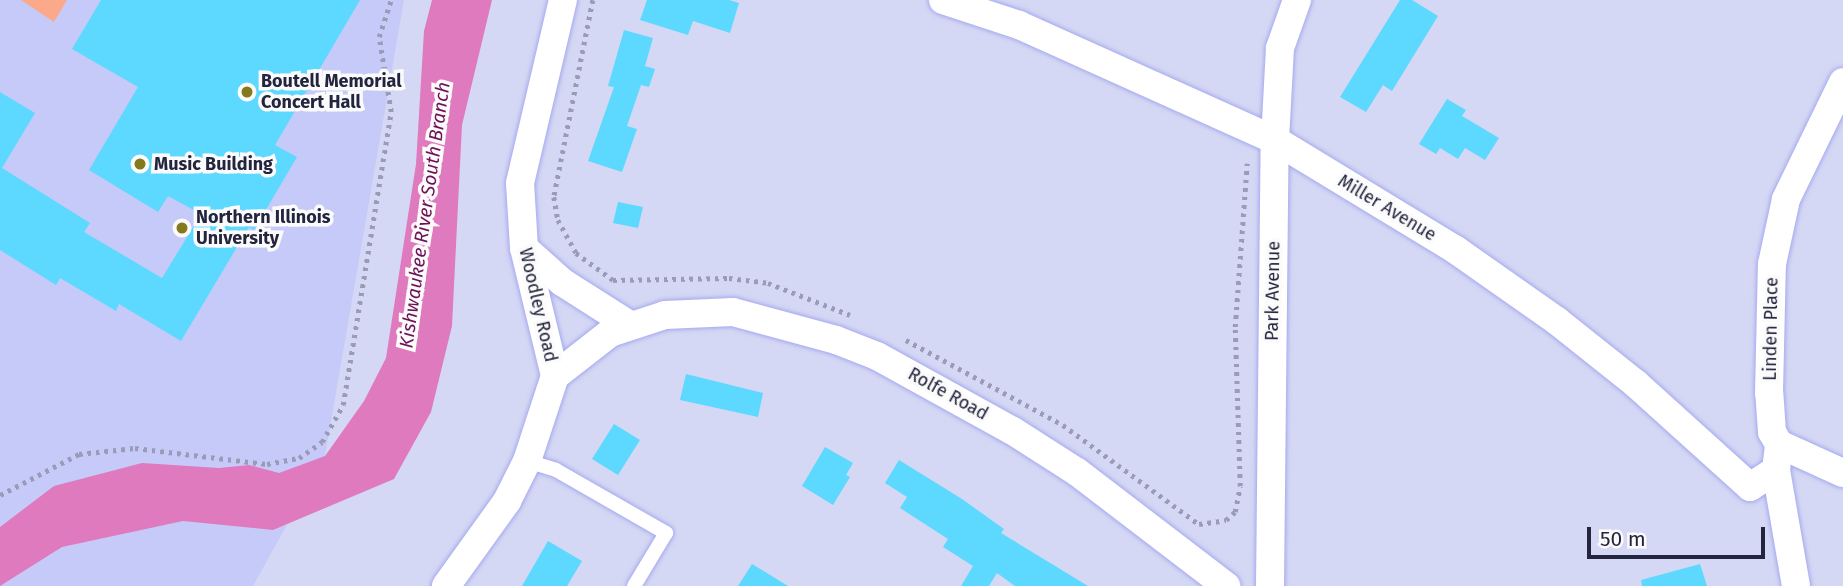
<!DOCTYPE html>
<html>
<head>
<meta charset="utf-8">
<style>
  body { margin:0 }
  #map { position:relative; width:1843px; height:586px; overflow:hidden; background:#d5d8f4; font-family:"Fira Sans",sans-serif }
  div>[style] { position:absolute }
  [style*='--x'] { left:calc(var(--x)*1px); top:calc(var(--y)*1px); width:calc(var(--w)*1px); rotate:calc(var(--a)*1deg) }
  .built>* { inset:0; background:#c6caf9 }
  .green>* { inset:0; background:#fba98a }
  .water>* { inset:0; background:#e07abe }
  .building>* { inset:0; background:#5dd8fe }
  .path>* { height:4.5px; margin-top:-2.25px; transform-origin:0; background:repeating-linear-gradient(90deg,#9a9cb7 0 3.5px,transparent 0 8.5px) }
  .roads { filter:drop-shadow(0 0 2px #a6aaee) drop-shadow(0 0 2px #a6aaee) }
  .lane>* { height:14px; margin:-7px; padding:0 7px; transform-origin:7px; border-radius:7px; background:#fff }
  .street>* { height:28px; margin:-14px; padding:0 14px; transform-origin:14px; border-radius:14px; background:#fff }
  .dots>* { width:19px; height:19px; translate:-50% -50%; box-sizing:border-box; border:4px solid #fbfbfb; border-radius:50% }
  span { translate:-50% -50%; white-space:nowrap; text-align:center; line-height:1.15; -webkit-text-stroke:7px #fbfbfb; paint-order:stroke }
  .poi-label { font-size:18px; color:#23243e; font-weight:700 }
  .left { translate:0 -50%; text-align:left }
  .street-label { font-size:18px; color:#23243e }
  .water-label { font-size:19px; color:#6e1056; font-style:italic }
  .scale { position:absolute; left:1587px; top:527px; width:178px; height:32px; box-sizing:border-box; border:4px solid #23243e; border-top:0; padding-left:9px; font-size:21px; line-height:24px; white-space:nowrap; color:#23243e; -webkit-text-stroke:5px #fbfbfb; paint-order:stroke }
</style>
</head>
<body>
<div id="map">
  <div class="built">
    <i style="clip-path:polygon(0 0,404px 0,325px 456px,253px 586px,0 586px)"></i>
  </div>
  <div class="green">
    <i style="clip-path:polygon(21px 0,67px 0,54px 22px)"></i>
  </div>
  <div class="water">
    <i style="clip-path:polygon(432px 0,492px 0,462px 125px,452px 326px,431px 412px,394px 479px,273px 530px,183px 521px,62px 547px,0 586px,0 527px,54px 486px,142px 463px,219px 468px,249px 465px,279px 473px,325px 456px,364px 401px,386px 358px,416px 164px,424px 31px)"></i>
  </div>
  <div class="building">
    <i style="clip-path:polygon(101px 0,360px 0,275px 145px,297px 157px,254px 230px,249px 227px,181px 341px,119px 304px,116px 311px,60px 278px,56px 285px,0 250px,0 92px,35px 113px,2px 168px,90px 223px,84px 232px,162px 278px,201px 214px,168px 196px,158px 212px,89px 170px,138px 87px,72px 49px)"></i>
    <i style="clip-path:polygon(647px 0,729px 0,739px 3px,730px 33px,693px 21px,688px 35px,640px 20px)"></i>
    <i style="clip-path:polygon(1400px 0,1412px 0,1438px 16px,1392px 91px,1383px 85px,1366px 112px,1340px 97px)"></i>
    <i style="clip-path:polygon(624px 30px,653px 38px,645px 66px,655px 69px,649px 87px,641px 85px,627px 126px,637px 129px,622px 172px,588px 161px,614px 87px,608px 86px)"></i>
    <i style="clip-path:polygon(1447px 99px,1466px 110px,1462px 116px,1499px 138px,1485px 160px,1465px 148px,1458px 159px,1440px 148px,1436px 154px,1419px 144px)"></i>
    <i style="clip-path:polygon(618px 202px,643px 207px,638px 228px,613px 223px)"></i>
    <i style="clip-path:polygon(686px 374px,763px 393px,758px 417px,680px 400px)"></i>
    <i style="clip-path:polygon(614px 424px,640px 440px,618px 475px,592px 459px)"></i>
    <i style="clip-path:polygon(825px 447px,853px 463px,846px 475px,850px 477px,833px 505px,802px 486px)"></i>
    <i style="clip-path:polygon(899px 460px,962px 499px,1004px 529px,1001px 533px,1088px 586px,1015px 586px,997px 573px,989px 586px,961px 586px,973px 566px,943px 547px,948px 539px,900px 508px,907px 497px,885px 483px)"></i>
    <i style="clip-path:polygon(548px 541px,582px 561px,567px 586px,522px 586px)"></i>
    <i style="clip-path:polygon(752px 564px,788px 586px,738px 586px)"></i>
    <i style="clip-path:polygon(1700px 564px,1707px 586px,1642px 586px,1641px 580px)"></i>
  </div>
  <div class="path">
    <i style="--x:593;--y:0;--w:201;--a:101.2"></i>
    <i style="--x:554;--y:197;--w:23;--a:80"></i>
    <i style="--x:558;--y:220;--w:38;--a:61"></i>
    <i style="--x:576;--y:253;--w:46;--a:36.1"></i>
    <i style="--x:613;--y:280;--w:116;--a:-1"></i>
    <i style="--x:729;--y:278;--w:39;--a:7"></i>
    <i style="--x:768;--y:283;--w:88;--a:21.3"></i>
    <i style="--x:906;--y:340;--w:179;--a:28.4"></i>
    <i style="--x:1063;--y:425;--w:168;--a:36.1"></i>
    <i style="--x:1199;--y:524;--w:27;--a:-8"></i>
    <i style="--x:1226;--y:520;--w:12;--a:-42"></i>
    <i style="--x:1235;--y:512;--w:26;--a:-79"></i>
    <i style="--x:1240;--y:486;--w:159;--a:-91.8"></i>
    <i style="--x:1235;--y:327;--w:164;--a:-85.8"></i>
    <i style="--x:0;--y:495;--w:89;--a:-27.4"></i>
    <i style="--x:79;--y:454;--w:56;--a:-6.1"></i>
    <i style="--x:135;--y:448;--w:133;--a:6.9"></i>
    <i style="--x:267;--y:464;--w:33;--a:-11"></i>
    <i style="--x:299;--y:458;--w:28;--a:-35"></i>
    <i style="--x:322;--y:442;--w:43;--a:-60.4"></i>
    <i style="--x:343;--y:405;--w:297;--a:-80.7"></i>
    <i style="--x:391;--y:112;--w:76;--a:-99.1"></i>
    <i style="--x:379;--y:37;--w:39;--a:-72"></i>
  </div>
  <div class="roads">
    <div class="lane">
      <i style="--x:527;--y:461;--w:30;--a:17"></i>
      <i style="--x:556;--y:470;--w:127;--a:29.8"></i>
      <i style="--x:666;--y:533;--w:62;--a:121.1"></i>
    </div>
    <div class="street">
      <i style="--x:943;--y:0;--w:80;--a:18.2"></i>
      <i style="--x:1019;--y:25;--w:281;--a:24.2"></i>
      <i style="--x:1275;--y:140;--w:212;--a:31.3"></i>
      <i style="--x:1456;--y:250;--w:123;--a:35.1"></i>
      <i style="--x:1557;--y:321;--w:100;--a:38.5"></i>
      <i style="--x:1635;--y:383;--w:155;--a:42.1"></i>
      <i style="--x:1750;--y:487;--w:31;--a:-33"></i>
      <i style="--x:524;--y:248;--w:51;--a:41.8"></i>
      <i style="--x:562;--y:282;--w:78;--a:32.5"></i>
      <i style="--x:555;--y:376;--w:70;--a:-38"></i>
      <i style="--x:610;--y:333;--w:58;--a:-18.1"></i>
      <i style="--x:665;--y:315;--w:68;--a:-2.5"></i>
      <i style="--x:733;--y:312;--w:107;--a:15.2"></i>
      <i style="--x:836;--y:340;--w:44;--a:21.3"></i>
      <i style="--x:877;--y:356;--w:155;--a:28.9"></i>
      <i style="--x:1013;--y:431;--w:76;--a:32.6"></i>
      <i style="--x:1077;--y:472;--w:188;--a:37.4"></i>
      <i style="--x:1779;--y:444;--w:70;--a:24.4"></i>
      <i style="--x:446;--y:586;--w:105;--a:-54.3"></i>
      <i style="--x:507;--y:501;--w:45;--a:-63.4"></i>
      <i style="--x:527;--y:461;--w:89;--a:-71.8"></i>
      <i style="--x:555;--y:376;--w:132;--a:-103.6"></i>
      <i style="--x:524;--y:248;--w:65;--a:-93.5"></i>
      <i style="--x:520;--y:183;--w:188;--a:-76.8"></i>
      <i style="--x:1270;--y:586;--w:446;--a:-89.4"></i>
      <i style="--x:1275;--y:140;--w:92;--a:-86.9"></i>
      <i style="--x:1280;--y:48;--w:51;--a:-70.5"></i>
      <i style="--x:1796;--y:586;--w:118;--a:-99.8"></i>
      <i style="--x:1776;--y:470;--w:26;--a:-83"></i>
      <i style="--x:1779;--y:444;--w:14;--a:-120"></i>
      <i style="--x:1772;--y:432;--w:39;--a:-94"></i>
      <i style="--x:1769;--y:393;--w:129;--a:-88.7"></i>
      <i style="--x:1772;--y:264;--w:66;--a:-77.8"></i>
      <i style="--x:1786;--y:199;--w:130;--a:-64"></i>
    </div>
  </div>
  <div class="dots">
    <i style="left:247px;top:92px;background:#85791e"></i>
    <i style="left:140px;top:164px;background:#85791e"></i>
    <i style="left:182px;top:228px;background:#85791e"></i>
  </div>
  <div class="poi-label">
    <span class="left" style="left:261px;top:92px">Boutell Memorial<br>Concert Hall</span>
    <span class="left" style="left:154px;top:164px">Music Building</span>
    <span class="left" style="left:196px;top:228px">Northern Illinois<br>University</span>
  </div>
  <div class="street-label">
    <span style="left:1387px;top:208px;rotate:31deg">Miller Avenue</span>
    <span style="left:1273px;top:291px;rotate:-89deg">Park Avenue</span>
    <span style="left:538px;top:305px;rotate:77deg">Woodley Road</span>
    <span style="left:1771px;top:329px;rotate:-89deg">Linden Place</span>
    <span style="left:948px;top:394px;rotate:29deg">Rolfe Road</span>
  </div>
  <div class="water-label">
    <span style="left:425px;top:215px;rotate:-82deg">Kishwaukee River South Branch</span>
  </div>
  <div class="scale">50 m</div>
</div>
</body>
</html>
